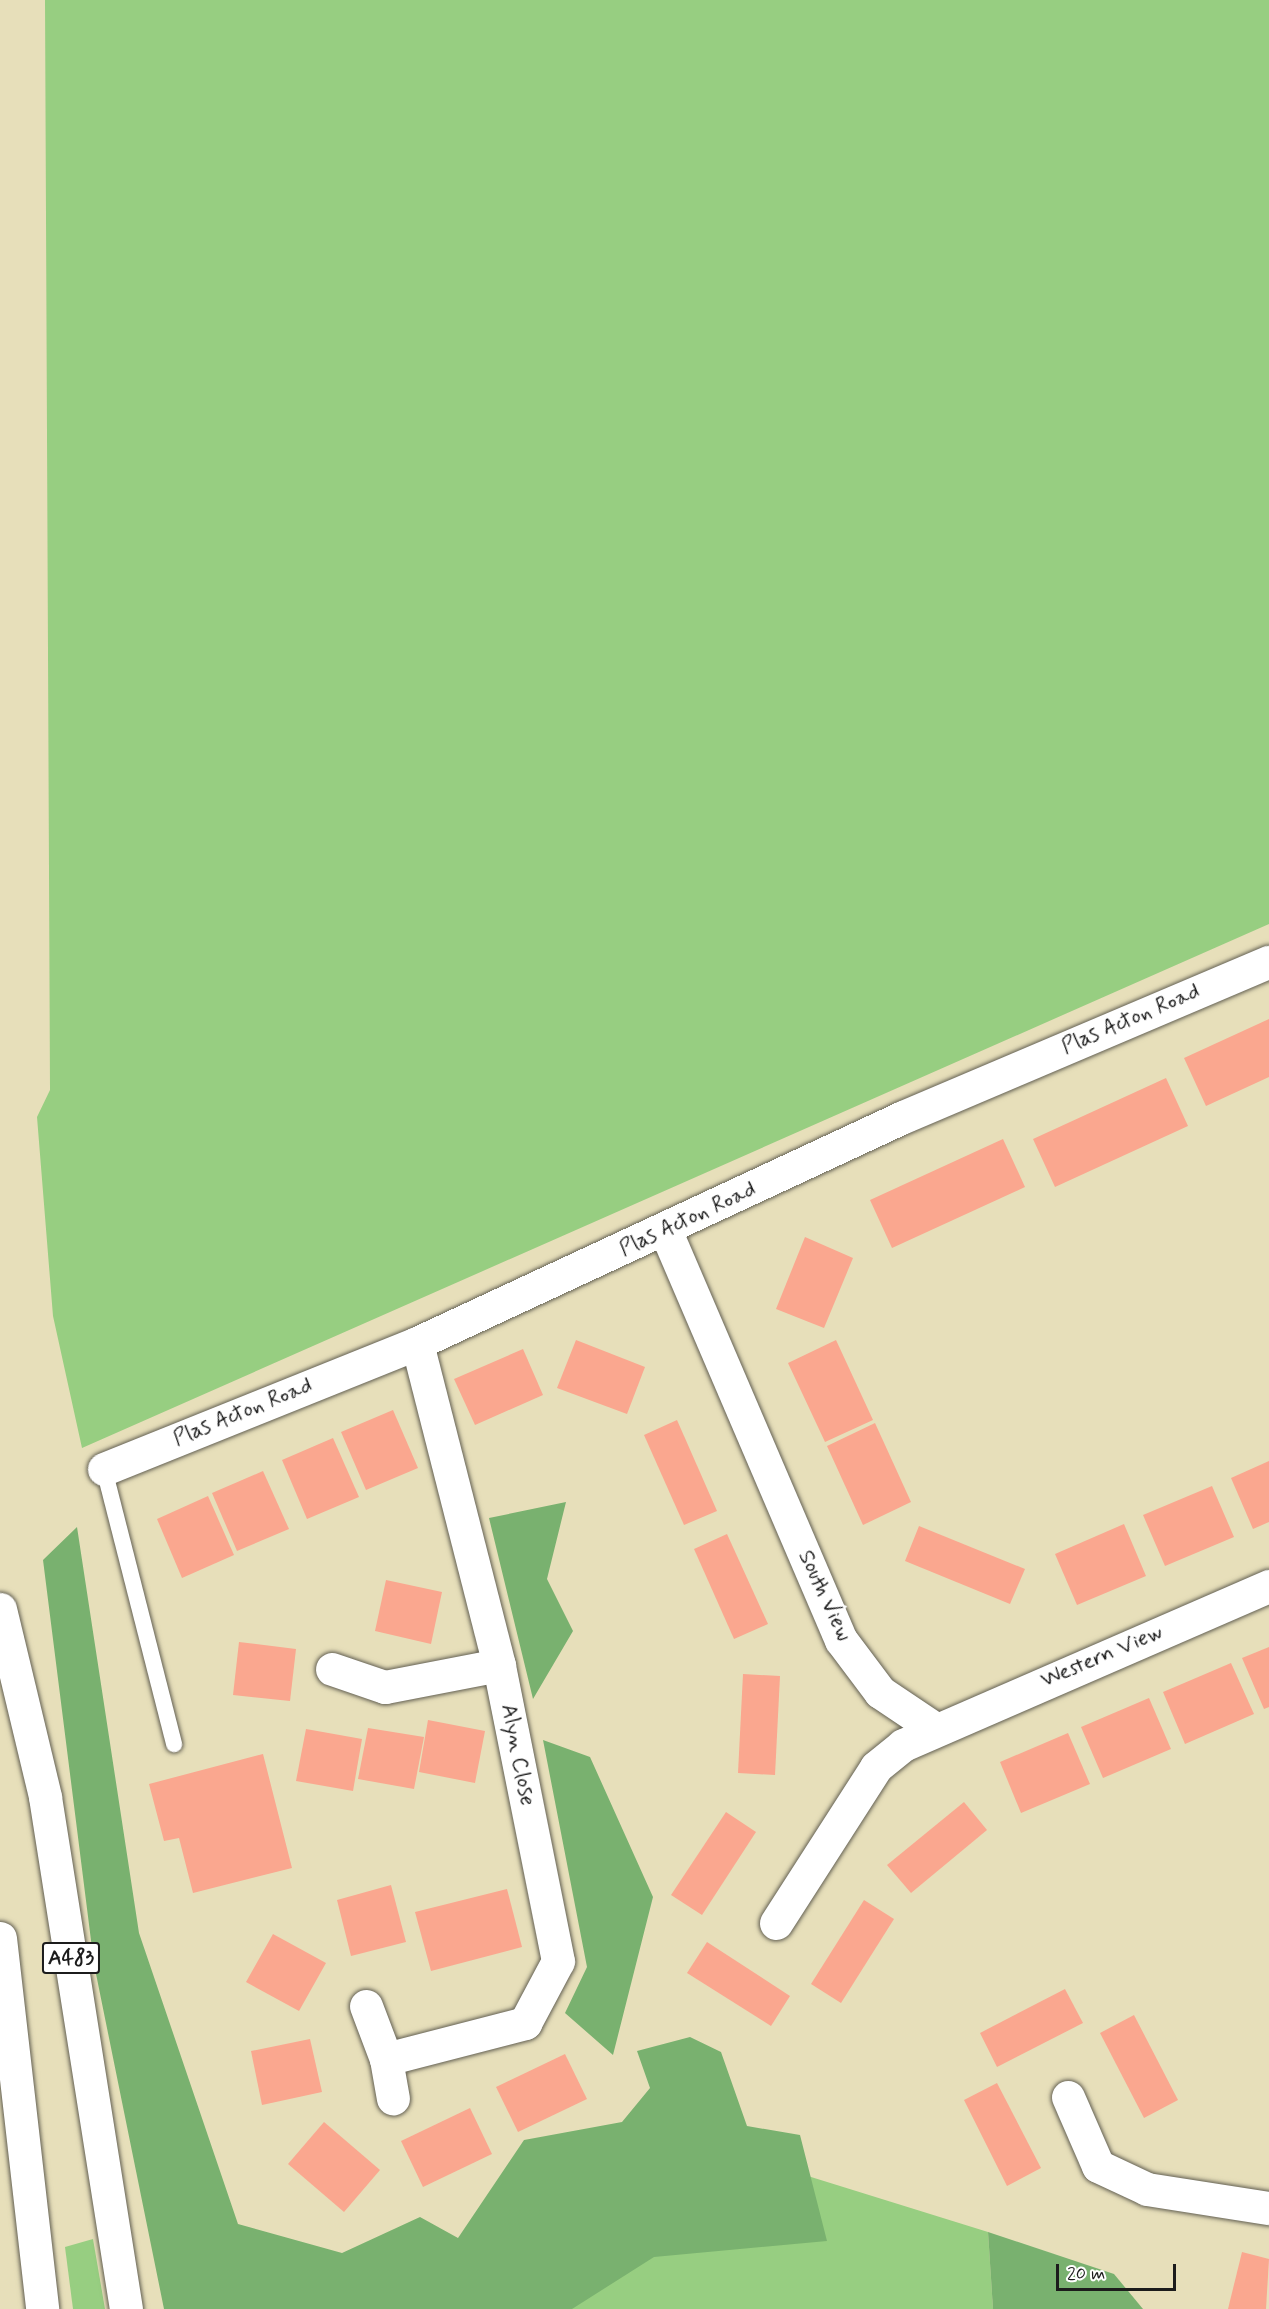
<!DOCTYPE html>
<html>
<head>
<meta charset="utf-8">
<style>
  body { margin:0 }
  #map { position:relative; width:1269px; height:2309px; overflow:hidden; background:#e7dfba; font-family:Mynerve,sans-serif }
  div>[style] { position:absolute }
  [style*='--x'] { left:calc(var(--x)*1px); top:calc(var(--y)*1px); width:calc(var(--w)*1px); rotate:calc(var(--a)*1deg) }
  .green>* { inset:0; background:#97ce81 }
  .forest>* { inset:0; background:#79b16f }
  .building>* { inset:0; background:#faa78f }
  .roads { filter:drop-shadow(0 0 2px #636053) drop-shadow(0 0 2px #636053) }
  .service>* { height:16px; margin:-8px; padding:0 8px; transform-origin:8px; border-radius:8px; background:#fff }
  .minor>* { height:33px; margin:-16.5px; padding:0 16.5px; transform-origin:16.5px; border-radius:16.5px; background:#fff }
  .trunk>* { height:33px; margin:-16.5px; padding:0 16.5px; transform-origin:16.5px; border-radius:16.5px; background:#fff }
  span { translate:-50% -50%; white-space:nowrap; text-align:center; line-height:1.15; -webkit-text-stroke:4.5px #fff; paint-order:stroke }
  .shield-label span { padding:2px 4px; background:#fff; border:2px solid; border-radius:4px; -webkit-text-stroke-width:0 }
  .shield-label { font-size:21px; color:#1c1c1c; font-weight:700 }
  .street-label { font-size:22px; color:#1c1c1c }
  .scale { position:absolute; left:1056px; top:2264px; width:120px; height:27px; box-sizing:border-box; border:3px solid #1c1c1c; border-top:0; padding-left:8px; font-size:18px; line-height:21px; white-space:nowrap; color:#1c1c1c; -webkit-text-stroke:4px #fff; paint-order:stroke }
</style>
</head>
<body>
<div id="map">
  <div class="green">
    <i style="clip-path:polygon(45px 0,1269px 0,1269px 924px,82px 1448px,53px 1316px,37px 1117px,50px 1090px)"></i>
    <i style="clip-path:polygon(711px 2146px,988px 2232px,993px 2309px,366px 2309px)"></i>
    <i style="clip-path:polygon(93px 2239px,105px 2309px,73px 2309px,65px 2247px)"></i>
  </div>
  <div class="forest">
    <i style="clip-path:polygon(566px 1502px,547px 1579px,573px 1631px,533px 1699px,489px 1518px)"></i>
    <i style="clip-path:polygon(77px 1527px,139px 1933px,238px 2224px,342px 2253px,420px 2217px,458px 2238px,524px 2140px,622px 2122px,650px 2088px,637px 2051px,690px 2037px,721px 2052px,747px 2126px,800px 2135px,827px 2241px,654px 2257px,572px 2309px,164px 2309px,94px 1964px,43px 1560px)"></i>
    <i style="clip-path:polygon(543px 1740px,590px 1757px,653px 1897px,613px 2055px,565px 2013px,587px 1967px)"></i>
    <i style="clip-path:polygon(988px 2232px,1114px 2274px,1143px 2309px,993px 2309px)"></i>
  </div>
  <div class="building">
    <i style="clip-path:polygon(1269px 1019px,1269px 1077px,1206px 1106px,1184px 1058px)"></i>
    <i style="clip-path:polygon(1166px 1078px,1188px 1126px,1055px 1187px,1033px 1139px)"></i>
    <i style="clip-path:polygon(1003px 1139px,1025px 1187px,892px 1248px,870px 1200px)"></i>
    <i style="clip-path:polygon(805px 1237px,853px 1258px,824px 1328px,776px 1309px)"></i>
    <i style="clip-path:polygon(576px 1340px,645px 1367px,627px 1414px,557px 1388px)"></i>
    <i style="clip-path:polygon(836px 1340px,873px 1420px,825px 1442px,788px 1363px)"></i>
    <i style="clip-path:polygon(523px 1349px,543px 1395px,475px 1425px,454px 1379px)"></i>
    <i style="clip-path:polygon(393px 1410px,418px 1468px,366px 1490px,341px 1432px)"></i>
    <i style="clip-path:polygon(677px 1420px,717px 1511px,684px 1525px,644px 1435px)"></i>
    <i style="clip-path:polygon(875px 1423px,911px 1502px,863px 1525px,827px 1446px)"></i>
    <i style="clip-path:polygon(333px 1438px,359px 1497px,307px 1519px,282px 1460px)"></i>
    <i style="clip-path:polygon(1269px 1461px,1269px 1522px,1253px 1529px,1231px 1478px)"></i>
    <i style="clip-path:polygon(263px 1471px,289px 1529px,237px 1551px,212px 1493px)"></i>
    <i style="clip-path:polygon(1212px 1486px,1234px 1537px,1165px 1566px,1143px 1515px)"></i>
    <i style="clip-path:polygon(208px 1496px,234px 1555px,182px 1578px,157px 1519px)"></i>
    <i style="clip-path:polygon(1124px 1524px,1146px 1576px,1077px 1605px,1055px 1554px)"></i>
    <i style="clip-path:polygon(919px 1526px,1025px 1569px,1010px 1604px,905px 1561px)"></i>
    <i style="clip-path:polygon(727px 1534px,768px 1624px,734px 1639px,694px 1549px)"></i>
    <i style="clip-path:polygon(386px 1580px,442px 1592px,431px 1644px,375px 1631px)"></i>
    <i style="clip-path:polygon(239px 1642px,296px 1649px,290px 1701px,233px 1695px)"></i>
    <i style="clip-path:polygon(1269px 1647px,1269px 1707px,1264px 1709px,1242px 1658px)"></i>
    <i style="clip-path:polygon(1231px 1663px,1254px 1714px,1185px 1744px,1163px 1692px)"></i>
    <i style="clip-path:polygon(743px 1674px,780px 1676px,775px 1775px,738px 1773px)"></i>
    <i style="clip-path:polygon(1149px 1698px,1171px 1749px,1103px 1778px,1081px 1727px)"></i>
    <i style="clip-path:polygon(428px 1720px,485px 1731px,475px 1783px,419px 1772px)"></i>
    <i style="clip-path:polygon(368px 1728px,424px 1737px,414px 1789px,358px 1779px)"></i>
    <i style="clip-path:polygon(306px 1729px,362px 1739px,353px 1791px,296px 1781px)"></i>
    <i style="clip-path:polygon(1068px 1733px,1090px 1784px,1021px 1813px,1000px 1762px)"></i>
    <i style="clip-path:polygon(263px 1754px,292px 1868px,193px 1893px,179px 1838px,164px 1841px,149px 1784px)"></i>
    <i style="clip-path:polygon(964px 1802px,987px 1830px,911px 1893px,887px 1865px)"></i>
    <i style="clip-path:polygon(726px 1812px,756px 1832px,702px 1915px,671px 1895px)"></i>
    <i style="clip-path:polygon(391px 1885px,406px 1942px,351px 1956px,337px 1900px)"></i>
    <i style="clip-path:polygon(507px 1889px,522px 1947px,431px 1971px,415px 1912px)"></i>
    <i style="clip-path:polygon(864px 1900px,894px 1919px,841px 2003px,811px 1984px)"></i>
    <i style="clip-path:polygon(273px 1934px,326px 1963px,299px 2011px,246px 1982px)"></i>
    <i style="clip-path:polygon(707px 1942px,790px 1996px,771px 2026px,687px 1973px)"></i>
    <i style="clip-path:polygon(1065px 1989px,1083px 2023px,997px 2067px,980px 2033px)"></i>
    <i style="clip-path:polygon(1134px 2015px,1178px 2100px,1144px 2118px,1100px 2033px)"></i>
    <i style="clip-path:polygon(310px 2039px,322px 2092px,262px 2105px,251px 2051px)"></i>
    <i style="clip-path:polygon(565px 2054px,587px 2099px,518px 2132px,496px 2087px)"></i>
    <i style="clip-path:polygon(997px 2083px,1041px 2168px,1007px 2186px,964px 2100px)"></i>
    <i style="clip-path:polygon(470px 2108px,492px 2154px,423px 2187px,401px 2141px)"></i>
    <i style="clip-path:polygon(324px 2122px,380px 2170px,344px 2212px,288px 2164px)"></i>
    <i style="clip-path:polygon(1242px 2252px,1269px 2259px,1266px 2309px,1228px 2309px)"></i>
  </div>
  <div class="roads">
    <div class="service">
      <i style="--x:104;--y:1469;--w:284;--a:75.7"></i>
    </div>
    <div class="minor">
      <i style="--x:666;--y:1232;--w:444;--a:66.8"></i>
      <i style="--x:841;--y:1640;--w:65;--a:53.1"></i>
      <i style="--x:880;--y:1692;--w:66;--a:33.9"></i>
      <i style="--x:104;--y:1469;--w:337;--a:-21.9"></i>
      <i style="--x:417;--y:1343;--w:536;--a:-24.94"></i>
      <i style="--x:903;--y:1117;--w:397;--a:-23"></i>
      <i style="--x:332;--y:1669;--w:56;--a:18.8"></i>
      <i style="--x:385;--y:1687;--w:116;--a:-10.9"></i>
      <i style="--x:776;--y:1923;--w:185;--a:-57.3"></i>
      <i style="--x:876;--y:1767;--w:35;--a:-39"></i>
      <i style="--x:903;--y:1745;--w:399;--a:-23.5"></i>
      <i style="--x:366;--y:2006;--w:57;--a:69.3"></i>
      <i style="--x:386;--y:2059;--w:144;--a:-14.5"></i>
      <i style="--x:525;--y:2023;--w:70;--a:-62"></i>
      <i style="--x:558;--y:1961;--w:302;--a:-101.3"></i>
      <i style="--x:499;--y:1665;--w:332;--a:-104.3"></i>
      <i style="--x:386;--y:2059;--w:40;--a:80"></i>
      <i style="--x:1068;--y:2097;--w:75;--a:66.5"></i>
      <i style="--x:1098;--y:2166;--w:54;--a:25.1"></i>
      <i style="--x:1147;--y:2189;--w:123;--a:8.9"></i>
    </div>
    <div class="trunk">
      <i style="--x:0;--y:1609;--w:193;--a:76.5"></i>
      <i style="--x:45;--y:1797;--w:518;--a:81.01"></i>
      <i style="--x:0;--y:1938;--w:373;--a:83.5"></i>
    </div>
  </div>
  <div class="shield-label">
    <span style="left:71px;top:1958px">A483</span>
  </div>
  <div class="street-label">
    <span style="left:1131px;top:1020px;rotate:-23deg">Plas Acton Road</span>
    <span style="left:688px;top:1220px;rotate:-25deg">Plas Acton Road</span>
    <span style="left:243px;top:1413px;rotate:-22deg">Plas Acton Road</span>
    <span style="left:824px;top:1596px;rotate:65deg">South View</span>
    <span style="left:1102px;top:1657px;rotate:-23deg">Western View</span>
    <span style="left:517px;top:1755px;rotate:79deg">Alyn Close</span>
  </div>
  <div class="scale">20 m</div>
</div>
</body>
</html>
